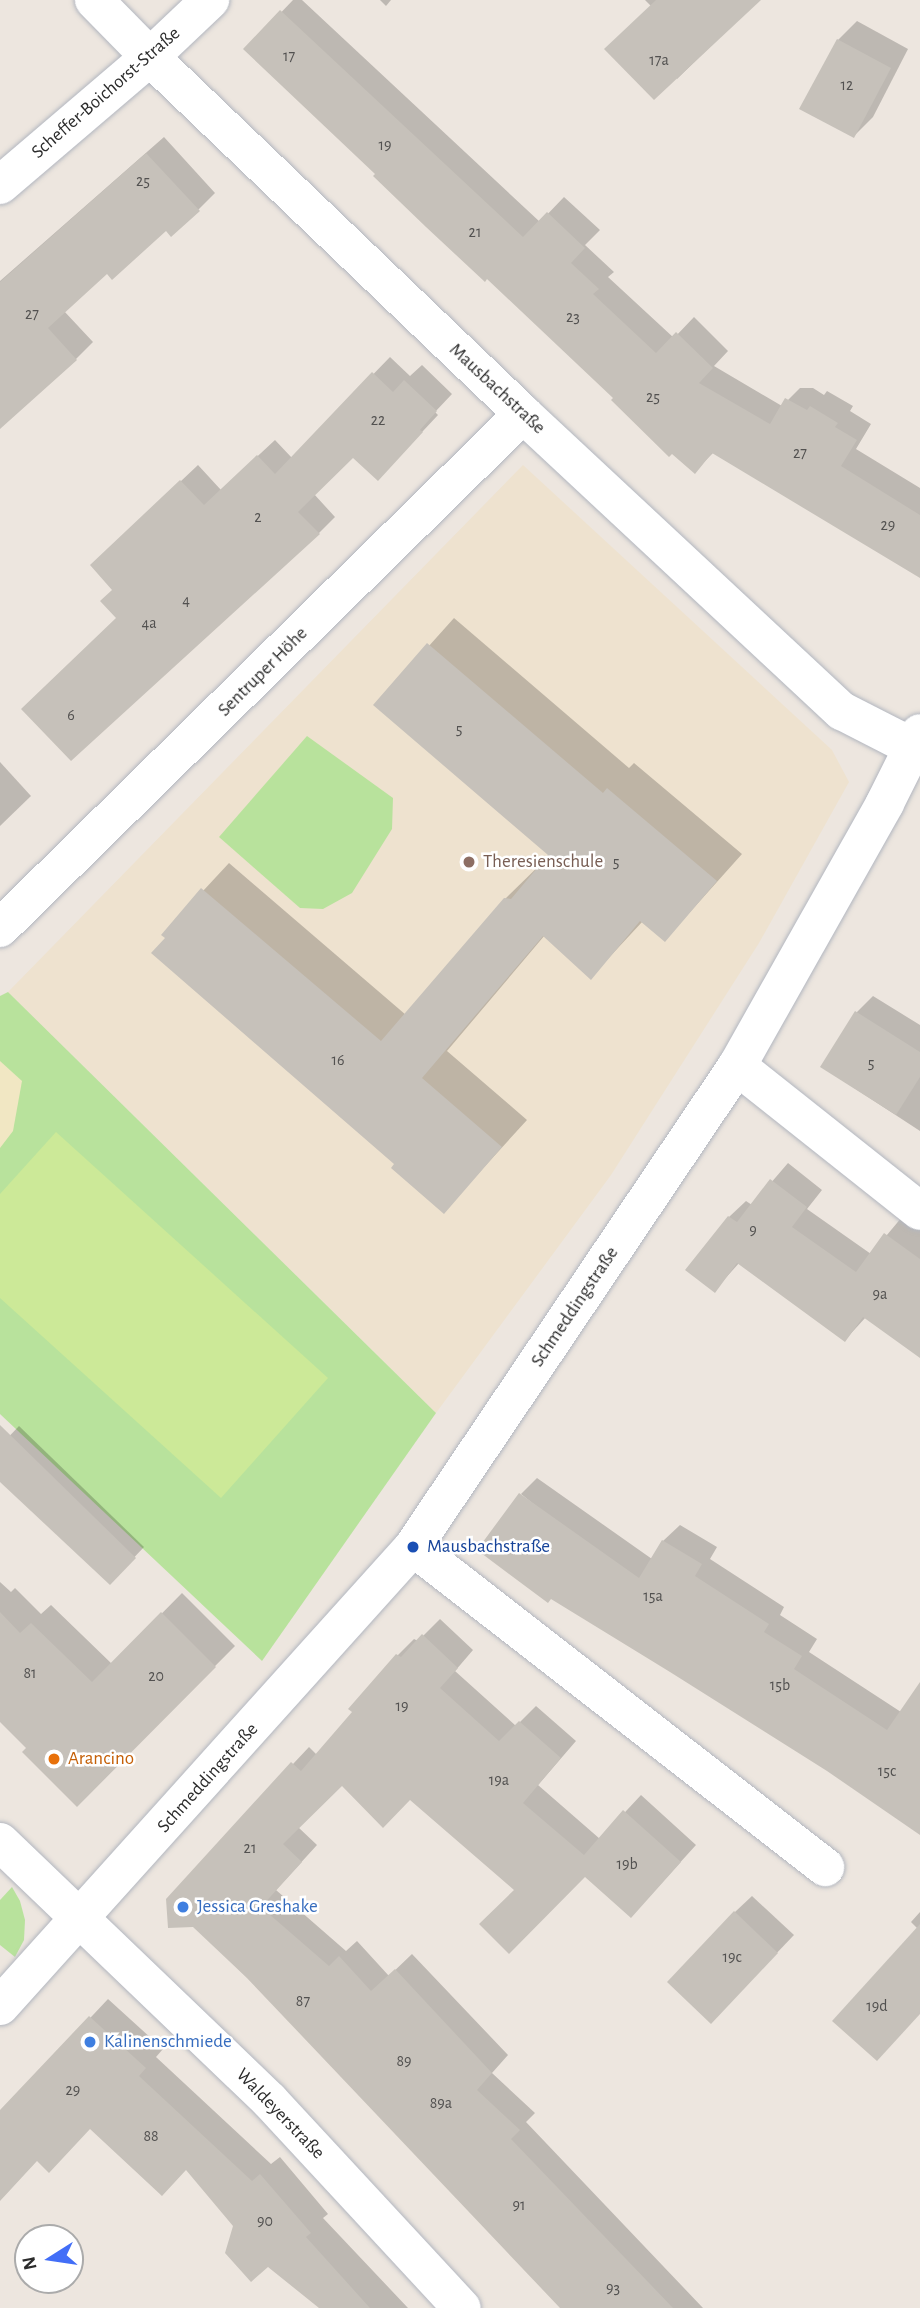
<!DOCTYPE html>
<html>
<head>
<meta charset="utf-8">
<style>
  body { margin:0 }
  #map { position:relative; width:920px; height:2308px; overflow:hidden; background:#ede6df; font-family:"Alegreya Sans",sans-serif }
  div>[style] { position:absolute }
  [style*='--x'] { left:calc(var(--x)*1px); top:calc(var(--y)*1px); width:calc(var(--w)*1px); rotate:calc(var(--a)*1deg) }
  .education>* { inset:0; background:#eee2cf }
  .green>* { inset:0; background:#b8e29c }
  .sand>* { inset:0; background:#f1e7c3 }
  .pitch>* { inset:0; background:#cce998 }
  .shadow>* { inset:0; background:#0003 }
  .building>* { inset:0; background:#c6c1ba }
  .roads { filter:drop-shadow(0 0 2px #b2b6bf) drop-shadow(0 0 2px #b2b6bf) }
  .street>* { height:38px; margin:-19px; padding:0 19px; transform-origin:19px; border-radius:19px; background:#fff }
  .dots>* { width:19px; height:19px; translate:-50% -50%; box-sizing:border-box; border:4px solid #fff; border-radius:50% }
  span { translate:-50% -50%; white-space:nowrap; text-align:center; line-height:1.15; -webkit-text-stroke:5px #fff; paint-order:stroke }
  .number-label { font-size:16px; color:#525150 }
  .number-label span { -webkit-text-stroke-width:0 }
  .street-label { font-size:19px; color:#2c2c2c }
  .education-label { font-size:19px; color:#785e54 }
  .left { translate:0 -50%; text-align:left }
  .transit-label { font-size:19px; color:#164399 }
  .food-label { font-size:19px; color:#c56008 }
  .shop-label { font-size:19px; color:#366cbe }
  .north { position:absolute; left:14px; top:2224px; width:70px; height:70px; box-sizing:border-box; background:#fff; border:2px solid #ababab; border-radius:50%; rotate:258deg; font-size:19px; font-weight:700; line-height:28px; text-align:center; color:#2c2c2c }
  .north::after { content:''; display:block; margin:auto; width:24px; height:32px; background:#426ef7; clip-path:polygon(50% 0,100% 100%,50% 72%,0 100%) }
</style>
</head>
<body>
<div id="map">
  <div class="education">
    <i style="clip-path:polygon(523px 465px,832px 750px,849px 782px,759px 943px,611px 1175px,436px 1413px,8px 992px)"></i>
  </div>
  <div class="green">
    <i style="clip-path:polygon(307px 736px,393px 798px,392px 829px,352px 893px,323px 909px,300px 908px,219px 837px)"></i>
    <i style="clip-path:polygon(8px 992px,436px 1413px,262px 1661px,0 1414px,0 996px)"></i>
    <i style="clip-path:polygon(12px 1887px,20px 1901px,25px 1920px,24px 1940px,15px 1957px,0 1945px,0 1900px)"></i>
  </div>
  <div class="sand">
    <i style="clip-path:polygon(0 1061px,22px 1081px,13px 1131px,0 1148px)"></i>
  </div>
  <div class="pitch">
    <i style="clip-path:polygon(56px 1132px,328px 1378px,221px 1498px,0 1298px,0 1194px)"></i>
  </div>
  <div class="shadow">
    <i style="clip-path:polygon(293px 0,302px 0,540px 222px,564px 197px,600px 230px,585px 245px,614px 272px,608px 277px,674px 338px,694px 317px,728px 351px,714px 366px,782px 406px,800px 388px,813px 388px,824px 395px,827px 391px,853px 406px,850px 411px,871px 424px,856px 449px,920px 488px,920px 568px,714px 452px,695px 471px,246px 49px)"></i>
    <i style="clip-path:polygon(380px 0,391px 0,386px 6px)"></i>
    <i style="clip-path:polygon(645px 0,758px 0,677px 79px,651px 6px)"></i>
    <i style="clip-path:polygon(857px 21px,908px 49px,873px 117px,854px 136px,838px 40px)"></i>
    <i style="clip-path:polygon(164px 137px,215px 193px,198px 210px,166px 228px,107px 271px,64px 311px,93px 342px,76px 359px,0 413px,0 281px)"></i>
    <i style="clip-path:polygon(390px 357px,410px 376px,422px 365px,452px 394px,435px 412px,438px 415px,394px 462px,353px 455px,314px 494px,335px 517px,319px 533px,118px 618px,109px 549px,198px 465px,221px 490px,275px 440px,292px 458px)"></i>
    <i style="clip-path:polygon(454px 618px,629px 768px,634px 763px,742px 854px,665px 940px,643px 921px,591px 977px,545px 935px,447px 1051px,527px 1120px,444px 1211px,163px 934px,229px 863px,406px 1015px,505px 899px,550px 855px,376px 705px)"></i>
    <i style="clip-path:polygon(0 762px,31px 796px,0 826px)"></i>
    <i style="clip-path:polygon(873px 996px,920px 1025px,920px 1131px,822px 1067px,857px 1012px)"></i>
    <i style="clip-path:polygon(788px 1163px,822px 1190px,807px 1209px,871px 1254px,902px 1217px,920px 1230px,920px 1356px,866px 1317px,845px 1340px,740px 1262px,714px 1291px,729px 1217px,746px 1201px,752px 1205px)"></i>
    <i style="clip-path:polygon(19px 1426px,144px 1547px,110px 1583px,0 1480px,0 1446px)"></i>
    <i style="clip-path:polygon(537px 1478px,652px 1559px,663px 1541px,680px 1525px,717px 1547px,710px 1559px,784px 1607px,780px 1615px,817px 1639px,809px 1652px,901px 1712px,920px 1692px,920px 1814px,521px 1494px)"></i>
    <i style="clip-path:polygon(0 1582px,11px 1592px,15px 1588px,41px 1614px,51px 1605px,112px 1664px,182px 1593px,235px 1646px,77px 1805px,29px 1748px,0 1720px)"></i>
    <i style="clip-path:polygon(440px 1619px,473px 1650px,455px 1671px,516px 1726px,536px 1706px,576px 1741px,538px 1785px,600px 1839px,641px 1795px,696px 1845px,647px 1899px,585px 1875px,516px 1890px,410px 1798px,342px 1783px,298px 1827px,317px 1845px,276px 1890px,346px 1951px,357px 1941px,389px 1976px,412px 1954px,508px 2055px,492px 2073px,535px 2113px,526px 2122px,703px 2308px,565px 2308px,311px 2041px,194px 1925px,293px 1764px,309px 1747px,317px 1755px,354px 1712px,350px 1708px,398px 1655px,414px 1639px,418px 1641px)"></i>
    <i style="clip-path:polygon(752px 1896px,794px 1935px,728px 2004px,735px 1912px)"></i>
    <i style="clip-path:polygon(920px 1912px,920px 2013px,918px 1929px,911px 1922px)"></i>
    <i style="clip-path:polygon(108px 1999px,163px 2049px,156px 2057px,271px 2164px,280px 2157px,328px 2214px,323px 2218px,408px 2308px,321px 2308px,235px 2225px,187px 2168px,91px 2127px,37px 2160px,0 2200px,0 2114px)"></i>
  </div>
  <div class="building">
    <i style="clip-path:polygon(656px 0,761px 0,654px 100px,604px 49px)"></i>
    <i style="clip-path:polygon(280px 10px,523px 237px,547px 212px,585px 248px,571px 263px,599px 289px,593px 294px,656px 353px,676px 332px,713px 368px,699px 383px,770px 424px,785px 398px,807px 410px,810px 406px,838px 423px,835px 427px,857px 440px,841px 466px,920px 515px,920px 578px,712px 453px,695px 474px,672px 454px,669px 457px,611px 400px,613px 398px,487px 279px,485px 282px,426px 227px,373px 176px,375px 174px,243px 49px)"></i>
    <i style="clip-path:polygon(837px 39px,891px 68px,854px 138px,799px 109px)"></i>
    <i style="clip-path:polygon(146px 153px,200px 211px,171px 237px,166px 231px,112px 280px,107px 274px,48px 328px,77px 360px,0 429px,0 282px)"></i>
    <i style="clip-path:polygon(372px 372px,393px 392px,404px 380px,437px 411px,420px 430px,423px 432px,378px 481px,353px 458px,298px 512px,320px 534px,71px 761px,21px 709px,116px 618px,100px 601px,112px 590px,90px 565px,180px 480px,204px 505px,257px 455px,275px 474px)"></i>
    <i style="clip-path:polygon(427px 643px,603px 793px,607px 788px,717px 881px,665px 942px,640px 921px,591px 980px,543px 936px,422px 1078px,502px 1147px,444px 1214px,391px 1168px,394px 1164px,151px 953px,165px 938px,161px 935px,201px 888px,381px 1041px,504px 898px,511px 899px,548px 855px,373px 705px)"></i>
    <i style="clip-path:polygon(855px 1011px,920px 1052px,920px 1077px,896px 1115px,820px 1067px)"></i>
    <i style="clip-path:polygon(770px 1179px,807px 1207px,792px 1227px,856px 1272px,884px 1233px,920px 1259px,920px 1358px,863px 1317px,845px 1342px,737px 1263px,715px 1293px,685px 1270px,728px 1216px,737px 1222px)"></i>
    <i style="clip-path:polygon(0 1425px,136px 1558px,110px 1585px,0 1482px)"></i>
    <i style="clip-path:polygon(519px 1493px,639px 1578px,662px 1540px,702px 1564px,695px 1576px,769px 1624px,764px 1632px,802px 1656px,794px 1669px,887px 1730px,920px 1682px,920px 1835px,827px 1771px,670px 1672px,551px 1599px,548px 1603px,477px 1550px)"></i>
    <i style="clip-path:polygon(0 1612px,20px 1633px,31px 1623px,92px 1682px,161px 1612px,216px 1667px,77px 1807px,22px 1752px,26px 1748px,0 1722px)"></i>
    <i style="clip-path:polygon(422px 1634px,458px 1668px,440px 1688px,499px 1741px,519px 1721px,561px 1758px,523px 1803px,584px 1855px,623px 1810px,681px 1862px,631px 1918px,585px 1877px,509px 1954px,479px 1924px,514px 1890px,410px 1800px,383px 1828px,342px 1786px,283px 1844px,302px 1862px,261px 1907px,329px 1966px,339px 1956px,371px 1991px,395px 1969px,492px 2073px,477px 2090px,520px 2130px,511px 2139px,673px 2308px,560px 2308px,247px 1978px,193px 1927px,168px 1928px,166px 1899px,291px 1762px,301px 1771px,352px 1712px,348px 1709px,396px 1654px,401px 1657px)"></i>
    <i style="clip-path:polygon(734px 1911px,778px 1953px,711px 2024px,667px 1982px)"></i>
    <i style="clip-path:polygon(920px 1924px,920px 2014px,877px 2061px,832px 2021px)"></i>
    <i style="clip-path:polygon(89px 2016px,146px 2068px,139px 2076px,252px 2181px,260px 2174px,311px 2233px,306px 2237px,370px 2308px,319px 2308px,268px 2267px,251px 2282px,225px 2253px,233px 2226px,186px 2170px,162px 2196px,90px 2129px,49px 2173px,37px 2161px,0 2201px,0 2110px)"></i>
  </div>
  <div class="roads">
    <div class="street">
      <i style="--x:94;--y:0;--w:80;--a:45.5"></i>
      <i style="--x:150;--y:57;--w:516;--a:43.74"></i>
      <i style="--x:523;--y:414;--w:436;--a:43"></i>
      <i style="--x:842;--y:711;--w:88;--a:27.1"></i>
      <i style="--x:0;--y:185;--w:197;--a:-40.5"></i>
      <i style="--x:150;--y:57;--w:83;--a:-43.5"></i>
      <i style="--x:0;--y:928;--w:733;--a:-44.5"></i>
      <i style="--x:737;--y:1066;--w:233;--a:38.4"></i>
      <i style="--x:413;--y:1547;--w:522;--a:37.84"></i>
      <i style="--x:0;--y:1842;--w:374;--a:43.8"></i>
      <i style="--x:270;--y:2101;--w:282;--a:47.2"></i>
      <i style="--x:0;--y:2006;--w:617;--a:-48.02"></i>
      <i style="--x:413;--y:1547;--w:580;--a:-56.04"></i>
      <i style="--x:737;--y:1066;--w:302;--a:-60.6"></i>
      <i style="--x:885;--y:803;--w:78;--a:-63.4"></i>
    </div>
  </div>
  <div class="dots">
    <i style="left:469px;top:862px;background:#8d6e63"></i>
    <i style="left:413px;top:1547px;background:#1a4fb4"></i>
    <i style="left:54px;top:1759px;background:#e8710a"></i>
    <i style="left:183px;top:1907px;background:#3f7fe0"></i>
    <i style="left:90px;top:2042px;background:#3f7fe0"></i>
  </div>
  <div class="number-label">
    <span style="left:289px;top:56px">17</span>
    <span style="left:659px;top:60px">17a</span>
    <span style="left:847px;top:85px">12</span>
    <span style="left:385px;top:145px">19</span>
    <span style="left:143px;top:181px">25</span>
    <span style="left:475px;top:232px">21</span>
    <span style="left:32px;top:314px">27</span>
    <span style="left:573px;top:317px">23</span>
    <span style="left:653px;top:397px">25</span>
    <span style="left:378px;top:420px">22</span>
    <span style="left:800px;top:453px">27</span>
    <span style="left:258px;top:517px">2</span>
    <span style="left:888px;top:525px">29</span>
    <span style="left:186px;top:600px">4</span>
    <span style="left:149px;top:623px">4a</span>
    <span style="left:71px;top:715px">6</span>
    <span style="left:459px;top:729px">5</span>
    <span style="left:616px;top:862px">5</span>
    <span style="left:338px;top:1060px">16</span>
    <span style="left:871px;top:1063px">5</span>
    <span style="left:753px;top:1230px">9</span>
    <span style="left:880px;top:1294px">9a</span>
    <span style="left:653px;top:1596px">15a</span>
    <span style="left:30px;top:1673px">81</span>
    <span style="left:156px;top:1676px">20</span>
    <span style="left:780px;top:1685px">15b</span>
    <span style="left:402px;top:1706px">19</span>
    <span style="left:887px;top:1771px">15c</span>
    <span style="left:499px;top:1780px">19a</span>
    <span style="left:250px;top:1848px">21</span>
    <span style="left:627px;top:1864px">19b</span>
    <span style="left:732px;top:1957px">19c</span>
    <span style="left:303px;top:2001px">87</span>
    <span style="left:877px;top:2006px">19d</span>
    <span style="left:404px;top:2061px">89</span>
    <span style="left:73px;top:2090px">29</span>
    <span style="left:441px;top:2103px">89a</span>
    <span style="left:151px;top:2136px">88</span>
    <span style="left:519px;top:2205px">91</span>
    <span style="left:265px;top:2221px">90</span>
    <span style="left:613px;top:2288px">93</span>
  </div>
  <div class="street-label">
    <span style="left:106px;top:93px;rotate:-41deg">Scheffer-Boichorst-Straße</span>
    <span style="left:497px;top:389px;rotate:43deg">Mausbachstraße</span>
    <span style="left:263px;top:672px;rotate:-45deg">Sentruper Höhe</span>
    <span style="left:575px;top:1307px;rotate:-56deg">Schmeddingstraße</span>
    <span style="left:208px;top:1778px;rotate:-48deg">Schmeddingstraße</span>
    <span style="left:280px;top:2114px;rotate:46deg">Waldeyerstraße</span>
  </div>
  <div class="education-label">
    <span class="left" style="left:483px;top:862px">Theresienschule</span>
  </div>
  <div class="transit-label">
    <span class="left" style="left:427px;top:1547px">Mausbachstraße</span>
  </div>
  <div class="food-label">
    <span class="left" style="left:68px;top:1759px">Arancino</span>
  </div>
  <div class="shop-label">
    <span class="left" style="left:197px;top:1907px">Jessica Greshake</span>
    <span class="left" style="left:104px;top:2042px">Kalinenschmiede</span>
  </div>
  <div class="north">N</div>
</div>
</body>
</html>
